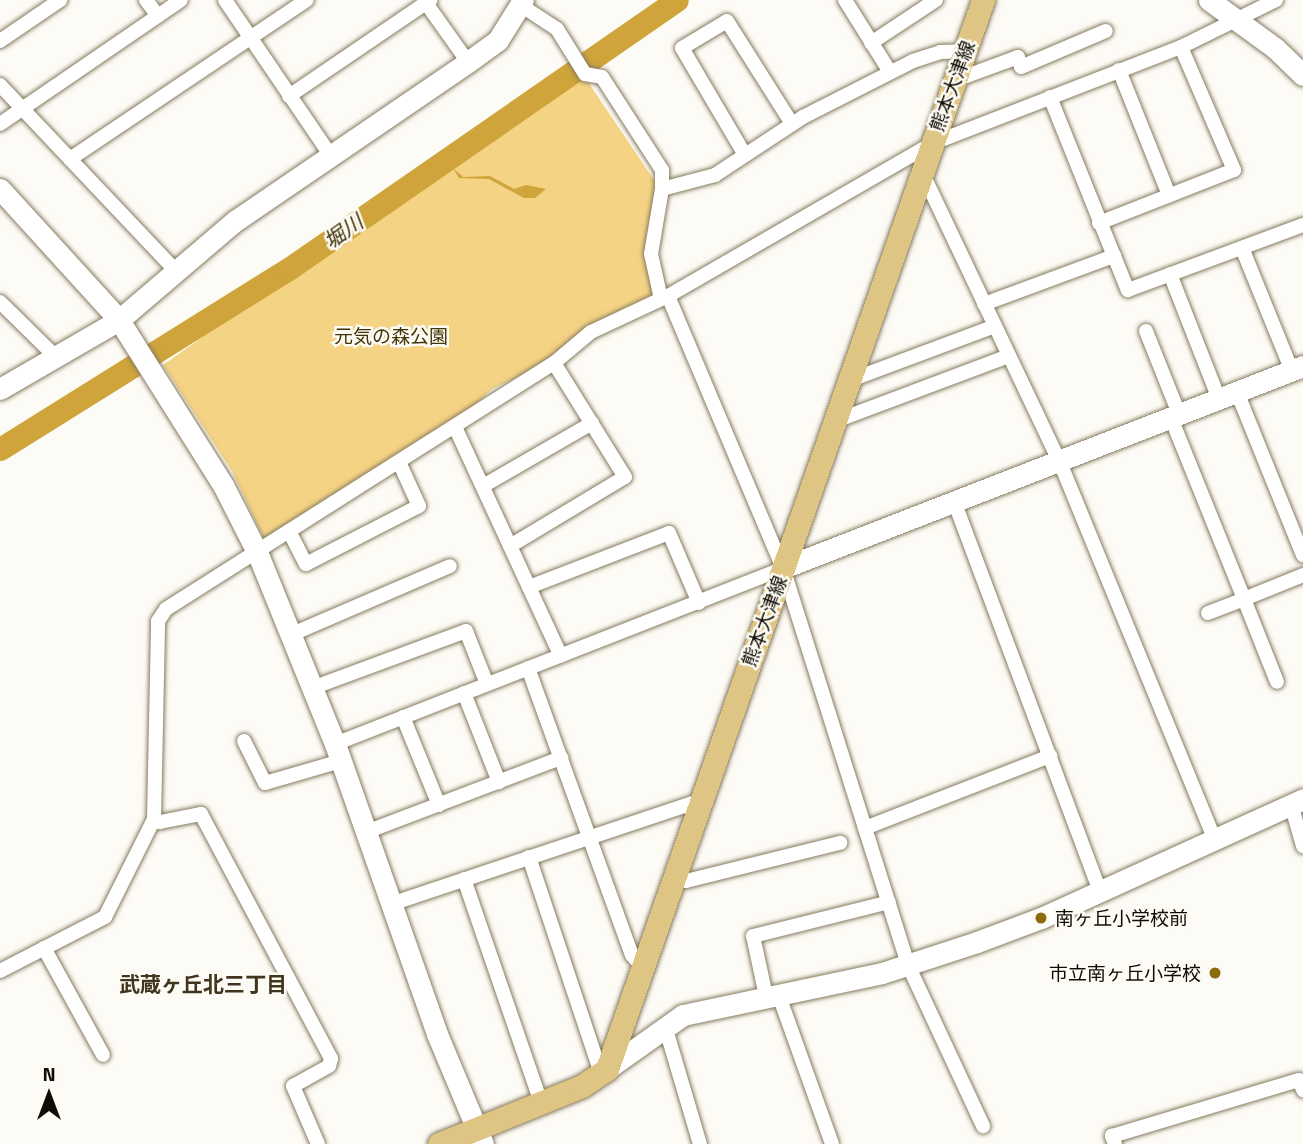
<!DOCTYPE html>
<html>
<head>
<meta charset="utf-8">
<style>
  body { margin:0 }
  #map { position:relative; width:1303px; height:1144px; overflow:hidden; background:#fdfbf5; font-family:"Titillium Web","Noto Sans JP",sans-serif }
  div>[style] { position:absolute }
  [style*='--x'] { left:calc(var(--x)*1px); top:calc(var(--y)*1px); width:calc(var(--w)*1px); rotate:calc(var(--a)*1deg) }
  .green>* { inset:0; background:#f5d384 }
  .water>* { inset:0; background:#cea43b }
  .river>* { height:23px; margin:-11.5px; padding:0 11.5px; transform-origin:11.5px; border-radius:11.5px; background:#cea43b }
  .roads { filter:drop-shadow(0 0 2px #867a5f) drop-shadow(0 0 2px #867a5f) }
  .street>* { height:14px; margin:-7px; padding:0 7px; transform-origin:7px; border-radius:7px; background:#fff }
  .secondary>* { height:21px; margin:-10.5px; padding:0 10.5px; transform-origin:10.5px; border-radius:10.5px; background:#fff }
  .primary>* { height:23px; margin:-11.5px; padding:0 11.5px; transform-origin:11.5px; border-radius:11.5px; background:#dfc584 }
  .dots>* { width:19px; height:19px; translate:-50% -50%; box-sizing:border-box; border:4px solid #fdfbf5; border-radius:50% }
  span { translate:-50% -50%; white-space:nowrap; text-align:center; line-height:1.15; -webkit-text-stroke:5px #fdfbf5; paint-order:stroke }
  .street-label { font-size:19px; color:#100b03 }
  .park-label { font-size:19px; color:#433305 }
  .poi-label { font-size:19px; color:#100b03 }
  .left { translate:0 -50%; text-align:left }
  .right { translate:-100% -50%; text-align:right }
  .water-label { font-size:21px; color:#3d2d00; font-style:italic }
  .neighbourhood-label { font-size:21px; color:#41361d; font-weight:700 }
  .north { position:absolute; left:14px; top:1060px; width:70px; height:70px; -webkit-text-stroke:5px #fdfbf5; paint-order:stroke; rotate:0deg; font-size:19px; font-weight:700; line-height:28px; text-align:center; color:#100b03 }
  .north::after { content:''; display:block; margin:auto; width:24px; height:32px; background:#100b03; clip-path:polygon(50% 0,100% 100%,50% 72%,0 100%) }
</style>
</head>
<body>
<div id="map">
  <div class="green">
    <i style="clip-path:polygon(582px 73px,660px 189px,649px 253px,658px 296px,545px 364px,492px 389px,454px 424px,403px 450px,377px 472px,266px 543px,232px 471px,163px 365px,346px 235px,440px 178px)"></i>
  </div>
  <div class="water">
    <i style="clip-path:polygon(453px 168px,463px 177px,490px 176px,514px 189px,526px 185px,546px 189px,535px 198px,524px 198px,489px 179px,459px 178px)"></i>
  </div>
  <div class="river">
    <i style="--x:0;--y:449;--w:338;--a:-32"></i>
    <i style="--x:287;--y:270;--w:474;--a:-34.7"></i>
  </div>
  <div class="roads">
    <div class="street">
      <i style="--x:146;--y:0;--w:20;--a:53"></i>
      <i style="--x:225;--y:0;--w:189;--a:55.8"></i>
      <i style="--x:845;--y:0;--w:85;--a:58"></i>
      <i style="--x:426;--y:3;--w:72;--a:54.6"></i>
      <i style="--x:522;--y:6;--w:42;--a:33.3"></i>
      <i style="--x:557;--y:29;--w:53;--a:58.1"></i>
      <i style="--x:585;--y:74;--w:17;--a:10"></i>
      <i style="--x:602;--y:77;--w:111;--a:57.2"></i>
      <i style="--x:662;--y:170;--w:19;--a:90"></i>
      <i style="--x:0;--y:41;--w:73;--a:-34.3"></i>
      <i style="--x:871;--y:43;--w:78;--a:-33.5"></i>
      <i style="--x:1119;--y:70;--w:135;--a:68.2"></i>
      <i style="--x:953;--y:81;--w:69;--a:-20.3"></i>
      <i style="--x:1018;--y:57;--w:10;--a:73"></i>
      <i style="--x:1021;--y:67;--w:92;--a:-23"></i>
      <i style="--x:0;--y:85;--w:255;--a:46.6"></i>
      <i style="--x:289;--y:96;--w:171;--a:-34.2"></i>
      <i style="--x:1050;--y:97;--w:171;--a:68.1"></i>
      <i style="--x:0;--y:124;--w:219;--a:-34.4"></i>
      <i style="--x:745;--y:155;--w:124;--a:-120.5"></i>
      <i style="--x:682;--y:48;--w:52;--a:-31"></i>
      <i style="--x:727;--y:21;--w:122;--a:57.7"></i>
      <i style="--x:70;--y:159;--w:285;--a:-33.9"></i>
      <i style="--x:921;--y:170;--w:321;--a:64.6"></i>
      <i style="--x:1059;--y:460;--w:409;--a:67.7"></i>
      <i style="--x:1099;--y:223;--w:145;--a:-21.4"></i>
      <i style="--x:1234;--y:170;--w:134;--a:-113.3"></i>
      <i style="--x:1242;--y:248;--w:133;--a:67.9"></i>
      <i style="--x:1170;--y:274;--w:134;--a:68.6"></i>
      <i style="--x:668;--y:296;--w:295;--a:67.1"></i>
      <i style="--x:783;--y:568;--w:416;--a:72.5"></i>
      <i style="--x:908;--y:965;--w:178;--a:65"></i>
      <i style="--x:661;--y:299;--w:46;--a:-102.5"></i>
      <i style="--x:651;--y:254;--w:66;--a:-80.4"></i>
      <i style="--x:662;--y:189;--w:55;--a:-14.8"></i>
      <i style="--x:715;--y:175;--w:105;--a:-33.4"></i>
      <i style="--x:803;--y:117;--w:123;--a:-27"></i>
      <i style="--x:913;--y:61;--w:28;--a:-18"></i>
      <i style="--x:940;--y:52;--w:24;--a:-2"></i>
      <i style="--x:0;--y:302;--w:78;--a:44.5"></i>
      <i style="--x:984;--y:304;--w:139;--a:-20.3"></i>
      <i style="--x:1114;--y:256;--w:37;--a:68"></i>
      <i style="--x:1128;--y:290;--w:187;--a:-20.4"></i>
      <i style="--x:1146;--y:331;--w:89;--a:68.3"></i>
      <i style="--x:848;--y:381;--w:157;--a:-20.5"></i>
      <i style="--x:1237;--y:392;--w:176;--a:68"></i>
      <i style="--x:1171;--y:418;--w:195;--a:68"></i>
      <i style="--x:1244;--y:599;--w:64;--a:-22.1"></i>
      <i style="--x:833;--y:422;--w:188;--a:-20.6"></i>
      <i style="--x:455;--y:427;--w:252;--a:65.2"></i>
      <i style="--x:483;--y:486;--w:126;--a:-30"></i>
      <i style="--x:954;--y:501;--w:416;--a:69.5"></i>
      <i style="--x:289;--y:531;--w:37;--a:63"></i>
      <i style="--x:306;--y:564;--w:127;--a:-27.2"></i>
      <i style="--x:419;--y:506;--w:48;--a:-114.4"></i>
      <i style="--x:510;--y:546;--w:134;--a:-31"></i>
      <i style="--x:625;--y:477;--w:134;--a:-121.9"></i>
      <i style="--x:529;--y:587;--w:150;--a:-21.1"></i>
      <i style="--x:669;--y:533;--w:76;--a:66.8"></i>
      <i style="--x:1208;--y:613;--w:39;--a:-21"></i>
      <i style="--x:1244;--y:599;--w:89;--a:68.3"></i>
      <i style="--x:290;--y:635;--w:174;--a:-23.3"></i>
      <i style="--x:528;--y:668;--w:305;--a:70.1"></i>
      <i style="--x:632;--y:955;--w:16;--a:50"></i>
      <i style="--x:312;--y:688;--w:164;--a:-20.3"></i>
      <i style="--x:466;--y:631;--w:57;--a:68.4"></i>
      <i style="--x:464;--y:693;--w:96;--a:68.5"></i>
      <i style="--x:403;--y:717;--w:95;--a:67.8"></i>
      <i style="--x:244;--y:741;--w:47;--a:63.4"></i>
      <i style="--x:265;--y:783;--w:79;--a:-16.1"></i>
      <i style="--x:335;--y:744;--w:481;--a:-21.4"></i>
      <i style="--x:1291;--y:804;--w:44;--a:74.1"></i>
      <i style="--x:154;--y:819;--w:7;--a:27"></i>
      <i style="--x:160;--y:822;--w:42;--a:-11"></i>
      <i style="--x:201;--y:814;--w:277;--a:62"></i>
      <i style="--x:331;--y:1059;--w:7;--a:106"></i>
      <i style="--x:329;--y:1066;--w:41;--a:150.9"></i>
      <i style="--x:293;--y:1086;--w:63;--a:66.7"></i>
      <i style="--x:865;--y:828;--w:199;--a:-21.3"></i>
      <i style="--x:366;--y:832;--w:209;--a:-20.8"></i>
      <i style="--x:529;--y:857;--w:228;--a:71.6"></i>
      <i style="--x:464;--y:879;--w:237;--a:71"></i>
      <i style="--x:673;--y:879;--w:13;--a:9"></i>
      <i style="--x:686;--y:881;--w:159;--a:-13.9"></i>
      <i style="--x:391;--y:904;--w:327;--a:-18.5"></i>
      <i style="--x:44;--y:948;--w:122;--a:61.1"></i>
      <i style="--x:0;--y:971;--w:118;--a:-27.2"></i>
      <i style="--x:105;--y:917;--w:110;--a:-63.4"></i>
      <i style="--x:154;--y:819;--w:198;--a:-88.8"></i>
      <i style="--x:158;--y:621;--w:14;--a:-56"></i>
      <i style="--x:166;--y:609;--w:459;--a:-32.4"></i>
      <i style="--x:554;--y:363;--w:48;--a:-40"></i>
      <i style="--x:591;--y:332;--w:85;--a:-25.1"></i>
      <i style="--x:668;--y:296;--w:304;--a:-30"></i>
      <i style="--x:931;--y:144;--w:268;--a:-21.2"></i>
      <i style="--x:1181;--y:47;--w:106;--a:-26.3"></i>
      <i style="--x:778;--y:993;--w:160;--a:70.3"></i>
      <i style="--x:766;--y:996;--w:61;--a:-102.2"></i>
      <i style="--x:753;--y:936;--w:140;--a:-14"></i>
      <i style="--x:665;--y:1026;--w:123;--a:73.5"></i>
      <i style="--x:1115;--y:1144;--w:9;--a:-111"></i>
      <i style="--x:1112;--y:1136;--w:195;--a:-16.7"></i>
      <i style="--x:1299;--y:1080;--w:11;--a:68"></i>
    </div>
    <div class="secondary">
      <i style="--x:1209;--y:0;--w:82;--a:36"></i>
      <i style="--x:1275;--y:48;--w:39;--a:44"></i>
      <i style="--x:0;--y:189;--w:177;--a:47.7"></i>
      <i style="--x:119;--y:320;--w:197;--a:57.8"></i>
      <i style="--x:224;--y:487;--w:73;--a:63.1"></i>
      <i style="--x:257;--y:552;--w:207;--a:67.9"></i>
      <i style="--x:335;--y:744;--w:307;--a:70.6"></i>
      <i style="--x:437;--y:1034;--w:119;--a:67.3"></i>
      <i style="--x:0;--y:389;--w:138;--a:-30.1"></i>
      <i style="--x:119;--y:320;--w:153;--a:-40.5"></i>
      <i style="--x:235;--y:221;--w:282;--a:-34.3"></i>
      <i style="--x:468;--y:62;--w:37;--a:-36"></i>
      <i style="--x:498;--y:40;--w:47;--a:-58"></i>
      <i style="--x:783;--y:568;--w:558;--a:-21.23"></i>
      <i style="--x:607;--y:1069;--w:93;--a:-35.4"></i>
      <i style="--x:683;--y:1015;--w:203;--a:-11.9"></i>
      <i style="--x:882;--y:973;--w:100;--a:-18.1"></i>
      <i style="--x:977;--y:942;--w:68;--a:-20.6"></i>
      <i style="--x:1041;--y:918;--w:288;--a:-24.4"></i>
    </div>
    <div class="primary">
      <i style="--x:439;--y:1144;--w:154;--a:-22.1"></i>
      <i style="--x:582;--y:1086;--w:30;--a:-34"></i>
      <i style="--x:607;--y:1069;--w:1133;--a:-70.62"></i>
    </div>
  </div>
  <div class="dots">
    <i style="left:1041px;top:918px;background:#8b6b0c"></i>
    <i style="left:1215px;top:973px;background:#8b6b0c"></i>
  </div>
  <div class="street-label">
    <span style="left:952px;top:86px;rotate:-70deg">熊本大津線</span>
    <span style="left:764px;top:621px;rotate:-70deg">熊本大津線</span>
  </div>
  <div class="park-label">
    <span style="left:391px;top:336px">元気の森公園</span>
  </div>
  <div class="poi-label">
    <span class="left" style="left:1055px;top:918px">南ヶ丘小学校前</span>
    <span class="right" style="left:1201px;top:973px">市立南ヶ丘小学校</span>
  </div>
  <div class="water-label">
    <span style="left:343px;top:231px;rotate:-35deg">堀川</span>
  </div>
  <div class="neighbourhood-label">
    <span style="left:203px;top:984px">武蔵ヶ丘北三丁目</span>
  </div>
  <div class="north">N</div>
</div>
</body>
</html>
